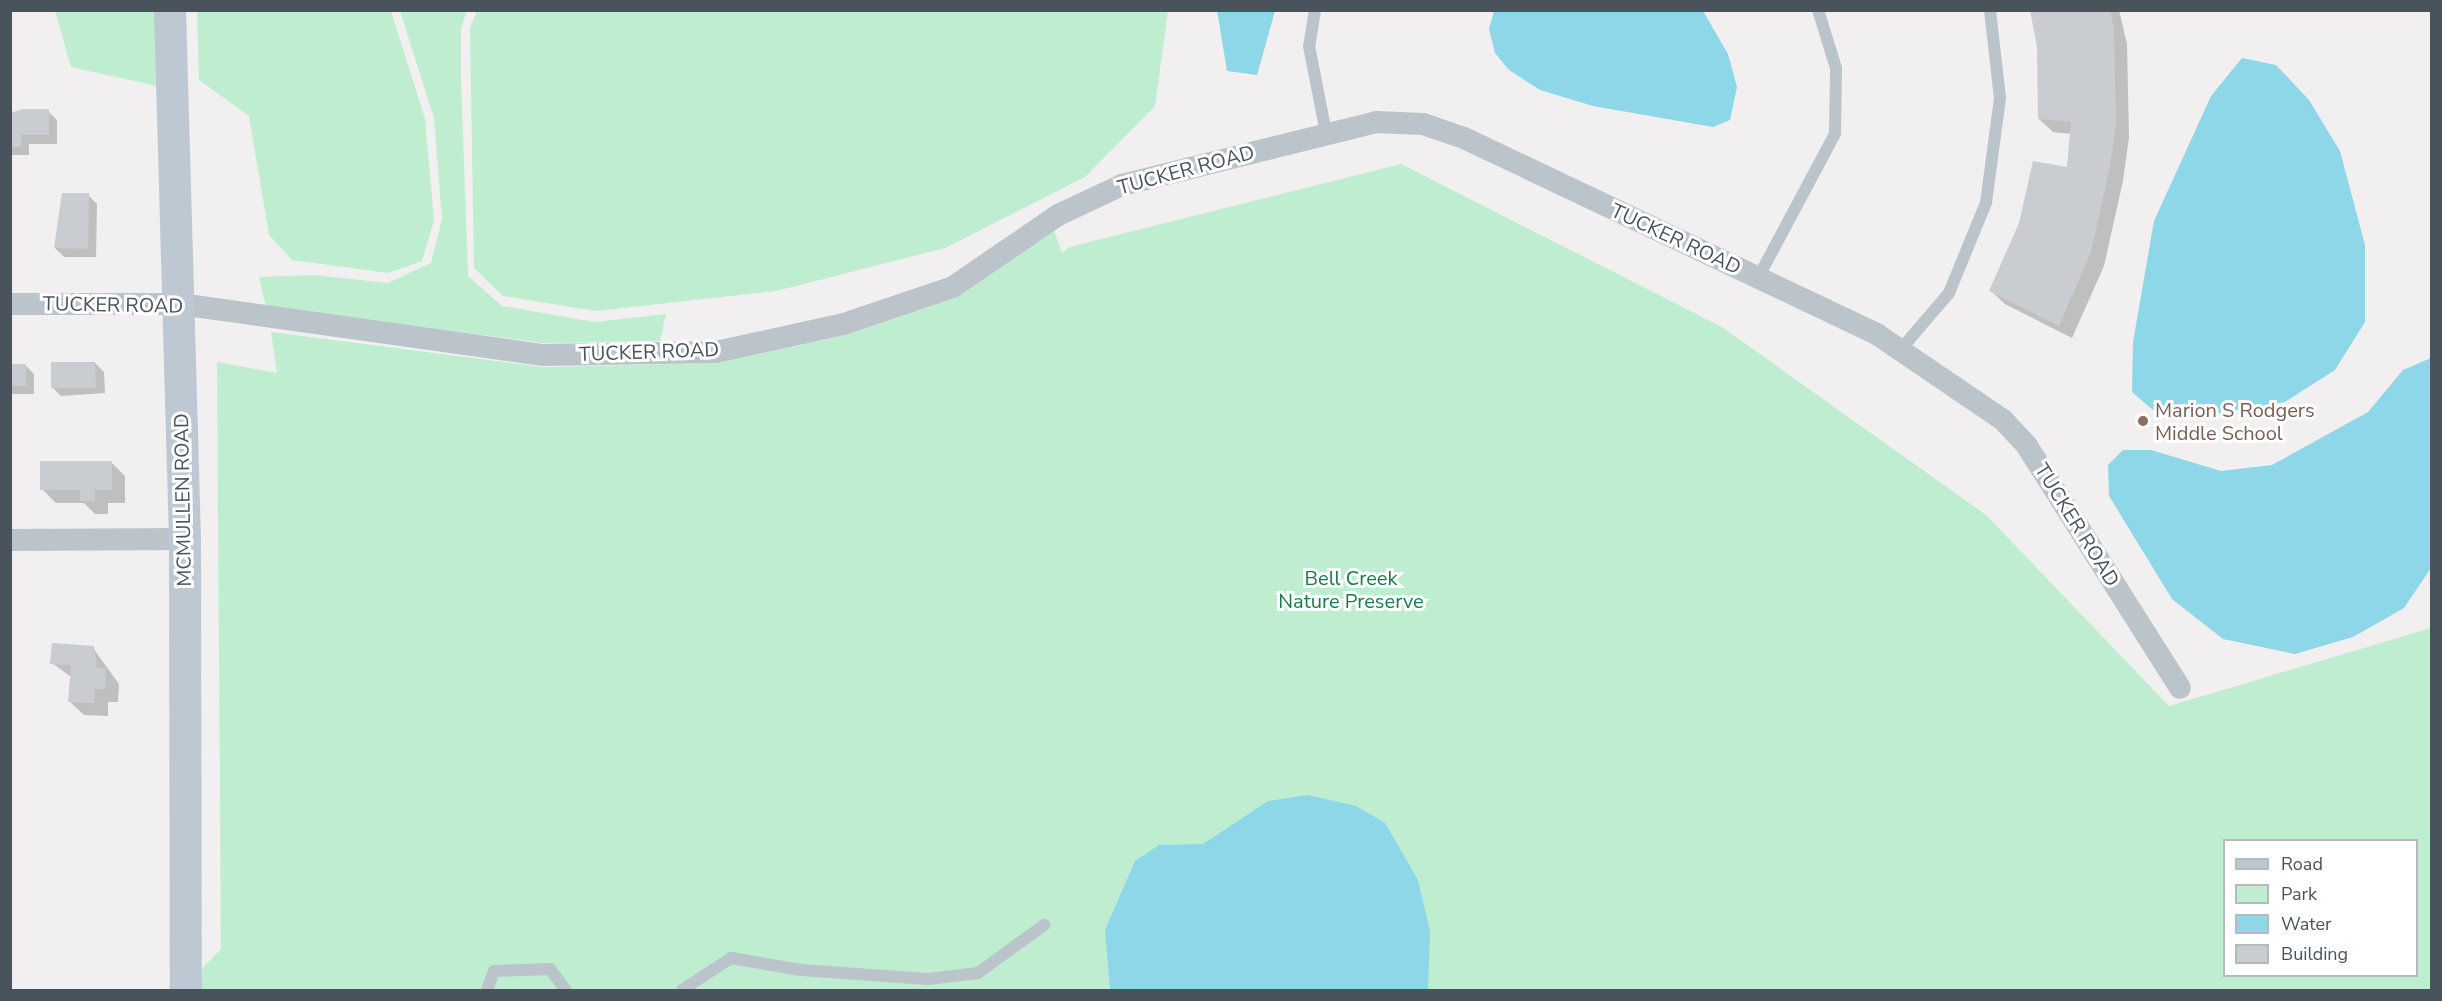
<!DOCTYPE html>
<html>
<head>
<meta charset="utf-8">
<style>
  body { margin:0 }
  #map { position:relative; width:2442px; height:1001px; overflow:hidden; background:#f1efef; font-family:"Nunito Sans",sans-serif }
  div>[style] { position:absolute }
  [style*='--x'] { left:calc(var(--x)*1px); top:calc(var(--y)*1px); width:calc(var(--w)*1px); rotate:calc(var(--a)*1deg) }
  .green>* { inset:0; background:#bfedd0 }
  .water>* { inset:0; background:#8ed7e9 }
  .shadow>* { inset:0; background:#0003 }
  .building>* { inset:0; background:#c9ccd1 }
  .lane>* { height:12px; margin:-6px; padding:0 6px; transform-origin:6px; border-radius:6px; background:#bbc4cb }
  .street>* { height:22px; margin:-11px; padding:0 11px; transform-origin:11px; border-radius:11px; background:#bbc4cb }
  .secondary>* { height:32px; margin:-16px; padding:0 16px; transform-origin:16px; border-radius:16px; background:#bdc8d2 }
  .dots>* { width:16px; height:16px; translate:-50% -50%; box-sizing:border-box; border:3px solid #fff; border-radius:50% }
  span { translate:-50% -50%; white-space:nowrap; text-align:center; line-height:1.15; -webkit-text-stroke:6px #fff; paint-order:stroke }
  .street-label { font-size:20px; color:#48535c }
  .education-label { font-size:20px; color:#785e54 }
  .left { translate:0 -50%; text-align:left }
  .park-label { font-size:20px; color:#1a7b49 }
  .frame { position:absolute; inset:0; border:12px solid #48535c; pointer-events:none }
  .legend { position:absolute; left:2223px; top:839px; width:195px; height:138px; box-sizing:border-box; background:#fff; border:2px solid #b6babe; margin:0; padding:8px 10px; list-style:none; font-size:18px; color:#48535c }
  .legend li { display:flex; align-items:center; gap:12px; height:30px }
  .legend b { width:30px; border:2px solid #b6babe }
</style>
</head>
<body>
<div id="map">
  <div class="green">
    <i style="clip-path:polygon(477px 10px,1168px 10px,1168px 11px,1155px 106px,1085px 177px,945px 248px,776px 291px,596px 311px,503px 296px,474px 268px,470px 28px)"></i>
    <i style="clip-path:polygon(55px 11px,160px 11px,162px 87px,71px 67px)"></i>
    <i style="clip-path:polygon(197px 11px,391px 11px,425px 119px,434px 220px,422px 261px,388px 273px,292px 260px,269px 235px,249px 116px,199px 80px)"></i>
    <i style="clip-path:polygon(400px 11px,467px 11px,461px 28px,461px 79px,468px 276px,502px 306px,595px 322px,666px 314px,660px 341px,544px 343px,266px 307px,259px 277px,314px 275px,388px 283px,431px 263px,442px 219px,434px 118px)"></i>
    <i style="clip-path:polygon(evenodd,1401px 164px,1722px 327px,1986px 515px,2169px 706px,2431px 628px,2431px 990px,196px 990px,196px 975px,221px 949px,217px 362px,277px 373px,271px 332px,542px 367px,718px 363px,847px 335px,956px 298px,1054px 231px,1062px 253px,1069px 247px,1401px 164px,2224px 840px,2416px 840px,2416px 976px,2224px 976px,2224px 840px)"></i>
  </div>
  <div class="water">
    <i style="clip-path:polygon(1217px 10px,1275px 11px,1257px 75px,1227px 71px)"></i>
    <i style="clip-path:polygon(1494px 11px,1703px 11px,1728px 54px,1737px 87px,1730px 120px,1713px 127px,1593px 106px,1540px 90px,1509px 70px,1495px 53px,1489px 29px)"></i>
    <i style="clip-path:polygon(2242px 58px,2276px 65px,2309px 100px,2340px 151px,2365px 245px,2365px 322px,2335px 370px,2285px 402px,2214px 414px,2153px 410px,2132px 392px,2133px 342px,2154px 221px,2211px 96px)"></i>
    <i style="clip-path:polygon(2431px 358px,2431px 568px,2404px 608px,2353px 637px,2295px 654px,2223px 639px,2172px 599px,2109px 496px,2108px 465px,2123px 450px,2151px 450px,2221px 471px,2272px 465px,2368px 412px,2403px 370px)"></i>
    <i style="clip-path:polygon(1308px 795px,1356px 806px,1385px 823px,1418px 880px,1430px 931px,1428px 990px,1110px 990px,1105px 930px,1135px 861px,1159px 845px,1203px 844px,1268px 801px)"></i>
  </div>
  <div class="shadow">
    <i style="clip-path:polygon(2031px 10px,2119px 10px,2127px 44px,2129px 137px,2123px 181px,2104px 266px,2072px 338px,2005px 304px,1991px 291px,2068px 169px,2071px 134px,2053px 132px,2039px 119px,2039px 47px)"></i>
    <i style="clip-path:polygon(48px 111px,57px 120px,57px 144px,29px 144px,29px 155px,10px 155px,10px 113px)"></i>
    <i style="clip-path:polygon(88px 195px,97px 204px,96px 257px,64px 257px,55px 248px)"></i>
    <i style="clip-path:polygon(95px 363px,104px 372px,105px 393px,61px 396px,52px 387px)"></i>
    <i style="clip-path:polygon(10px 365px,25px 365px,34px 374px,34px 394px,10px 394px)"></i>
    <i style="clip-path:polygon(111px 462px,125px 476px,125px 503px,108px 503px,108px 514px,95px 514px,84px 503px,56px 503px,42px 489px)"></i>
    <i style="clip-path:polygon(10px 471px,11px 472px,11px 494px,10px 494px)"></i>
    <i style="clip-path:polygon(93px 648px,119px 684px,118px 702px,108px 702px,108px 716px,84px 715px,70px 702px,71px 677px,52px 663px)"></i>
  </div>
  <div class="building">
    <i style="clip-path:polygon(2030px 10px,2110px 10px,2114px 29px,2116px 123px,2110px 167px,2091px 252px,2059px 326px,1989px 291px,2019px 223px,2033px 161px,2067px 167px,2071px 122px,2038px 119px,2037px 47px)"></i>
    <i style="clip-path:polygon(23px 109px,49px 109px,49px 135px,21px 135px,21px 147px,10px 147px,10px 113px)"></i>
    <i style="clip-path:polygon(62px 193px,89px 193px,88px 249px,54px 248px)"></i>
    <i style="clip-path:polygon(51px 362px,95px 362px,96px 388px,51px 388px)"></i>
    <i style="clip-path:polygon(10px 364px,26px 364px,26px 386px,10px 386px)"></i>
    <i style="clip-path:polygon(40px 461px,112px 461px,112px 490px,95px 490px,95px 501px,80px 501px,80px 490px,40px 490px)"></i>
    <i style="clip-path:polygon(52px 643px,94px 646px,97px 668px,106px 669px,105px 689px,95px 689px,94px 703px,68px 702px,71px 665px,50px 664px)"></i>
  </div>
  <div class="lane">
    <i style="--x:1315;--y:10;--w:36;--a:99"></i>
    <i style="--x:1309;--y:46;--w:89;--a:78.9"></i>
    <i style="--x:1758;--y:278;--w:163;--a:-61.9"></i>
    <i style="--x:1835;--y:134;--w:66;--a:-89.1"></i>
    <i style="--x:1836;--y:68;--w:61;--a:-107.2"></i>
    <i style="--x:1901;--y:349;--w:74;--a:-49.4"></i>
    <i style="--x:1949;--y:293;--w:97;--a:-67.7"></i>
    <i style="--x:1986;--y:203;--w:106;--a:-82.4"></i>
    <i style="--x:2000;--y:98;--w:89;--a:-96.5"></i>
    <i style="--x:487;--y:990;--w:20;--a:-70"></i>
    <i style="--x:494;--y:971;--w:56;--a:-2"></i>
    <i style="--x:550;--y:969;--w:26;--a:53"></i>
    <i style="--x:682;--y:990;--w:59;--a:-33.1"></i>
    <i style="--x:731;--y:958;--w:71;--a:9.7"></i>
    <i style="--x:801;--y:970;--w:127;--a:4.1"></i>
    <i style="--x:928;--y:979;--w:50;--a:-6.8"></i>
    <i style="--x:978;--y:973;--w:82;--a:-36"></i>
  </div>
  <div class="street">
    <i style="--x:10;--y:304;--w:170;--a:0"></i>
    <i style="--x:180;--y:304;--w:367;--a:8"></i>
    <i style="--x:543;--y:355;--w:173;--a:-1"></i>
    <i style="--x:716;--y:352;--w:131;--a:-12.3"></i>
    <i style="--x:844;--y:324;--w:115;--a:-18.7"></i>
    <i style="--x:953;--y:287;--w:127;--a:-34.4"></i>
    <i style="--x:1058;--y:215;--w:71;--a:-25.1"></i>
    <i style="--x:1122;--y:185;--w:262;--a:-13.9"></i>
    <i style="--x:1376;--y:122;--w:47;--a:2.4"></i>
    <i style="--x:1423;--y:124;--w:43;--a:18.9"></i>
    <i style="--x:1464;--y:138;--w:458;--a:25.4"></i>
    <i style="--x:1878;--y:335;--w:151;--a:34.2"></i>
    <i style="--x:2003;--y:420;--w:35;--a:47"></i>
    <i style="--x:2027;--y:446;--w:286;--a:57.7"></i>
    <i style="--x:10;--y:540;--w:175;--a:-0.3"></i>
  </div>
  <div class="secondary">
    <i style="--x:170;--y:10;--w:529;--a:88.38"></i>
    <i style="--x:185;--y:539;--w:451;--a:89.9"></i>
  </div>
  <div class="dots">
    <i style="left:2143px;top:421px;background:#8d6e63"></i>
  </div>
  <div class="street-label">
    <span style="left:1186px;top:170px;rotate:-15deg">TUCKER ROAD</span>
    <span style="left:1676px;top:239px;rotate:25deg">TUCKER ROAD</span>
    <span style="left:113px;top:305px;rotate:1deg">TUCKER ROAD</span>
    <span style="left:649px;top:352px;rotate:-2deg">TUCKER ROAD</span>
    <span style="left:183px;top:500px;rotate:-91deg">MCMULLEN ROAD</span>
    <span style="left:2077px;top:525px;rotate:58deg">TUCKER ROAD</span>
  </div>
  <div class="education-label">
    <span class="left" style="left:2155px;top:422px">Marion S Rodgers<br>Middle School</span>
  </div>
  <div class="park-label">
    <span style="left:1351px;top:590px">Bell Creek<br>Nature Preserve</span>
  </div>
  <div class="frame"></div>
  <ul class="legend">
  <li><b style="height:8px;background:#bdc8d2"></b>Road</li>
  <li><b style="height:16px;background:#bfedd0"></b>Park</li>
  <li><b style="height:16px;background:#8ed7e9"></b>Water</li>
  <li><b style="height:16px;background:#c9ccd1"></b>Building</li>
  </ul>
</div>
</body>
</html>
